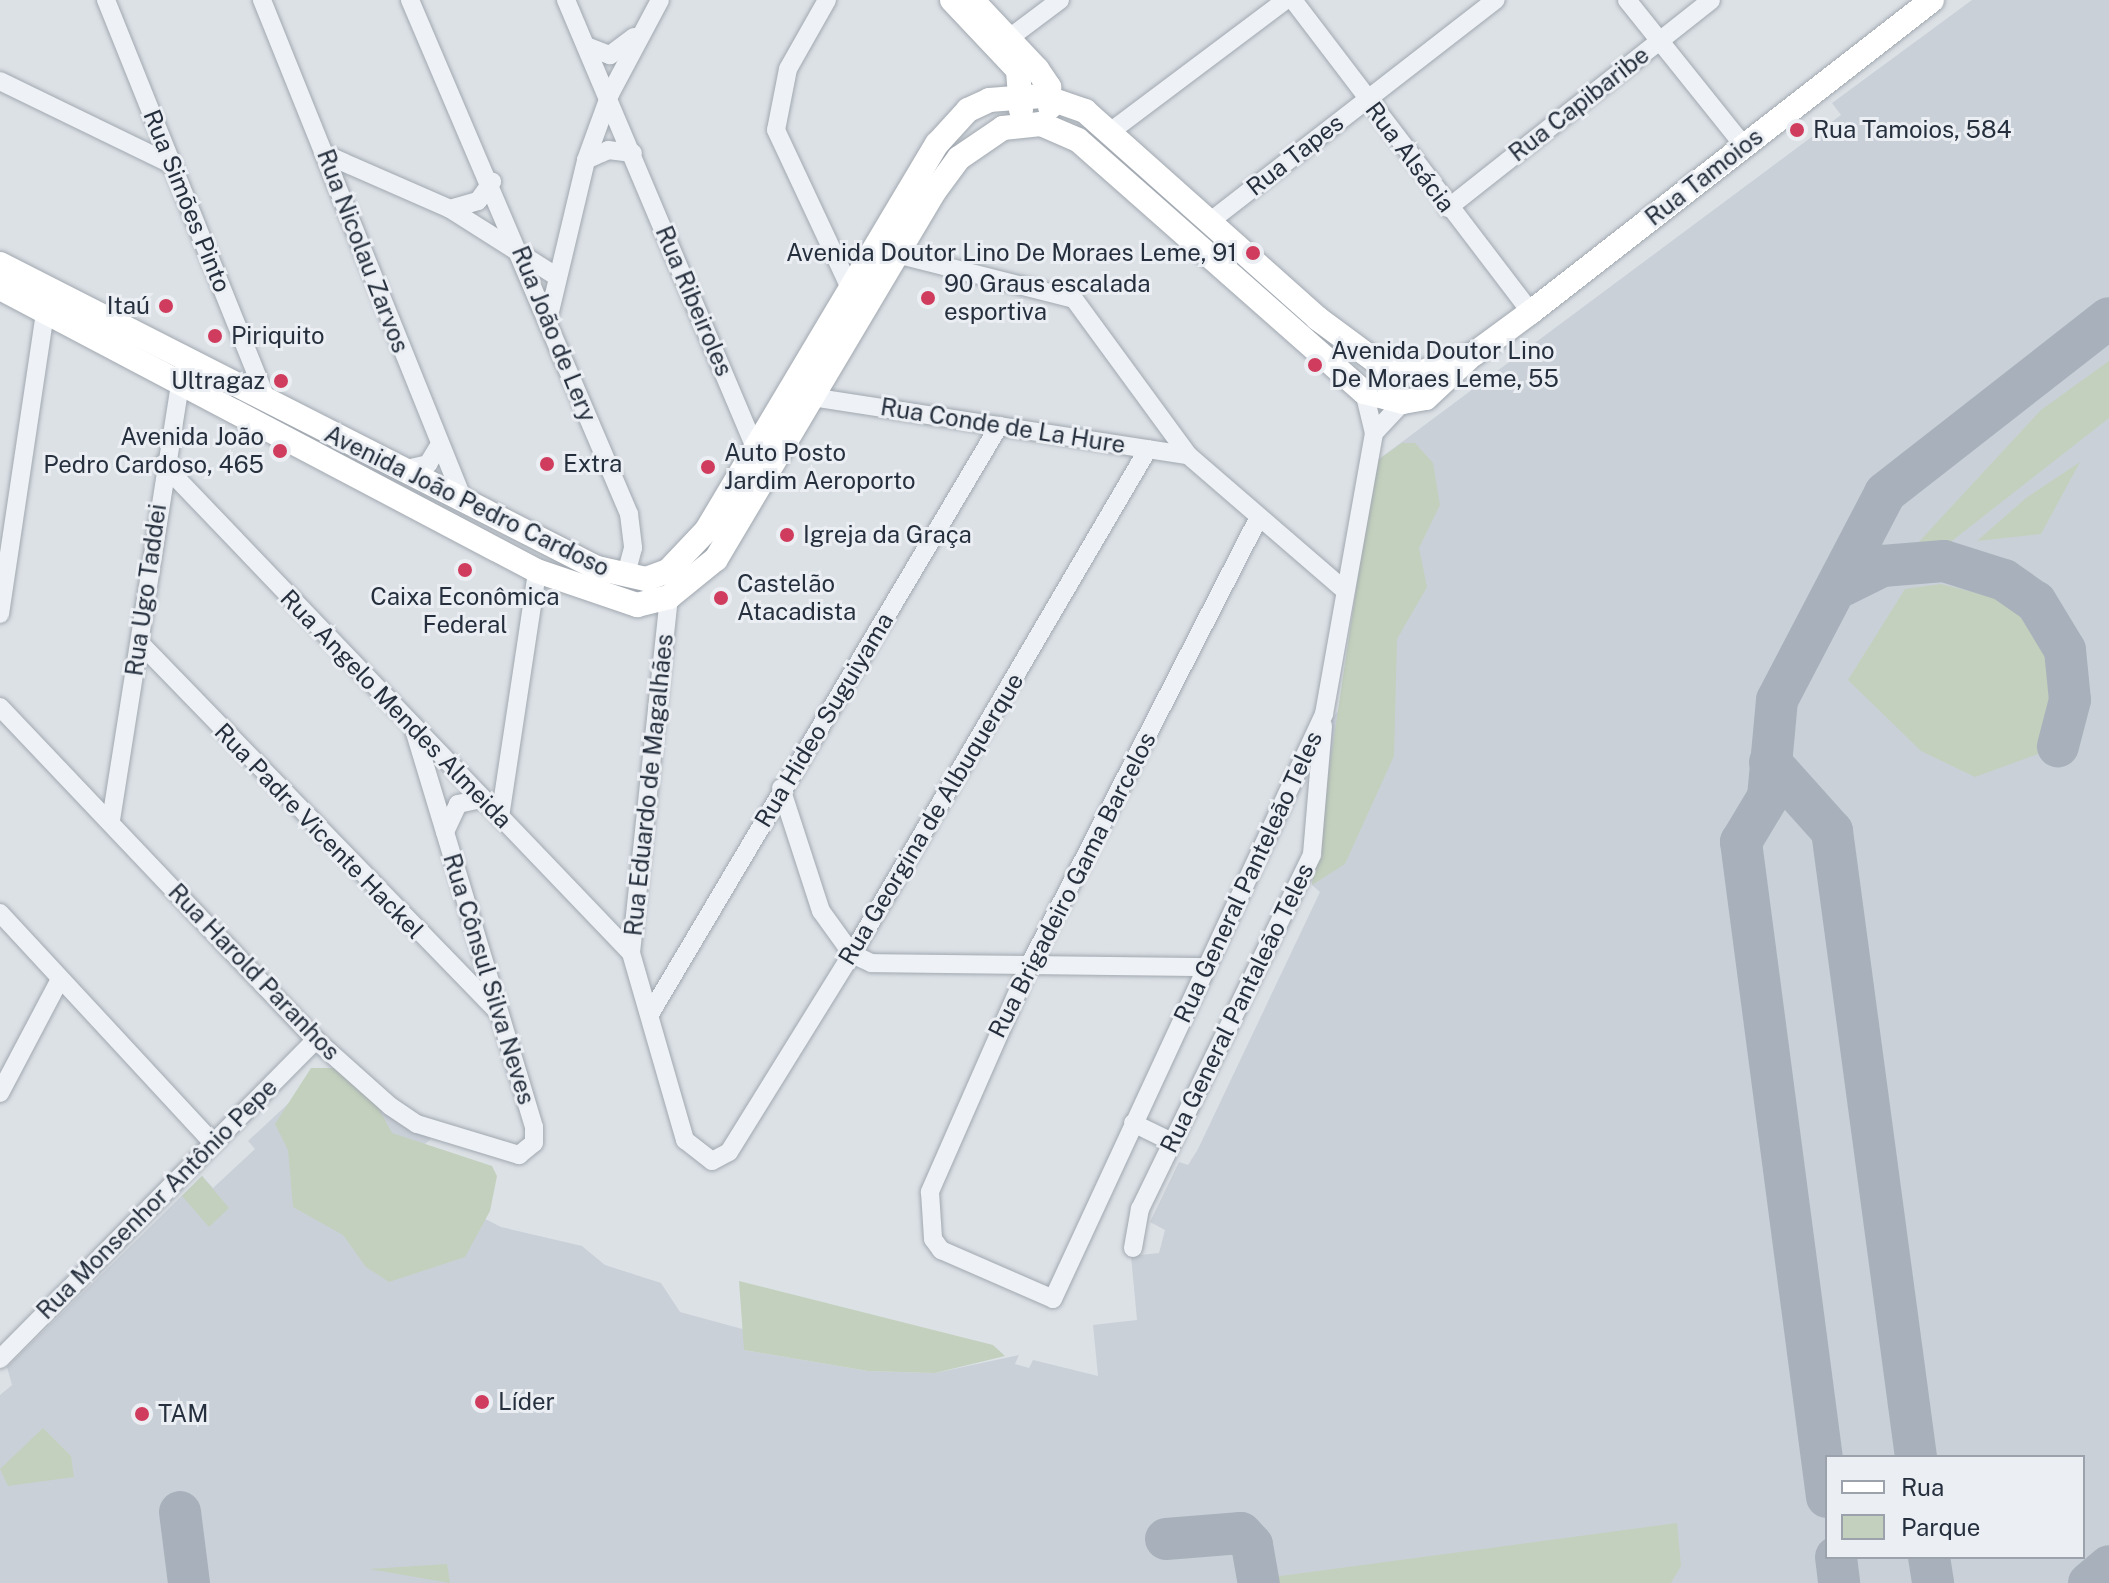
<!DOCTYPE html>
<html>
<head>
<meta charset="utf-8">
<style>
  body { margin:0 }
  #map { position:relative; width:2109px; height:1583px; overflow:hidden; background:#dce1e6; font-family:"Public Sans",sans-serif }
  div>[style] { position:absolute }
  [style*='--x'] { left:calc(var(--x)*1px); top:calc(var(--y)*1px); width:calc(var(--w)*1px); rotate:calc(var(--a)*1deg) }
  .built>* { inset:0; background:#cad0d8 }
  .green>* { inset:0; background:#c3d0bd }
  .taxiway>* { height:42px; margin:-21px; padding:0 21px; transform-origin:21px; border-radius:21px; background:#a8b1bb }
  .roads { filter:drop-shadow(0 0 2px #a1a8b0) drop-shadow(0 0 2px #a1a8b0) }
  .street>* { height:18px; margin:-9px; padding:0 9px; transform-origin:9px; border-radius:9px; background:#eef1f5 }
  .secondary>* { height:24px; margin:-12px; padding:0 12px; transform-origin:12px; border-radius:12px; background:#fff }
  .dots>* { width:22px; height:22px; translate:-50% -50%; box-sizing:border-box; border:4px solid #ebeff4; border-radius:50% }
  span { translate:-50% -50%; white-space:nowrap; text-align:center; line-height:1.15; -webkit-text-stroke:6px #ebeff4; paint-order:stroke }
  .street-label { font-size:24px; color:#252f3d }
  .poi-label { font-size:24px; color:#252f3d }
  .left { translate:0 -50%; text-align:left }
  .right { translate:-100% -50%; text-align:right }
  .legend { position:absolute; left:1825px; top:1455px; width:260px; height:104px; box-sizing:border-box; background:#ebeff4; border:2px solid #9ca2ab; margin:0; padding:10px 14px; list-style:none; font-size:24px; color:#252f3d }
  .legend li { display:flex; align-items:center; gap:16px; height:40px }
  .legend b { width:40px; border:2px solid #9ca2ab }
</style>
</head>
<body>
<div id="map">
  <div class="built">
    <i style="clip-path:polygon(evenodd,1972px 0,2109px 0,2109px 1583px,0 1583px,0 1395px,12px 1385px,7px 1367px,202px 1176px,213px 1188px,255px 1149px,248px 1141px,320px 1074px,431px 1139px,425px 1144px,440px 1196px,501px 1227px,582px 1246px,605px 1265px,661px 1283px,680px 1312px,746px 1330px,744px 1350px,868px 1371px,935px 1373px,1019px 1355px,1015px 1364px,1029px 1368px,1033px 1360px,1098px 1376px,1093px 1325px,1137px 1320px,1131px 1256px,1159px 1253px,1165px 1230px,1150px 1222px,1179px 1162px,1188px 1165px,1198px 1149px,1320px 892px,1312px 885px,1331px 721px,1341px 706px,1375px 462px,1841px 115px,1832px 103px,1972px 0,1827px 1457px,2083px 1457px,2083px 1557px,1827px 1557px,1827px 1457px)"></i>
  </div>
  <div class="green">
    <i style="clip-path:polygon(2109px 361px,2109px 418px,1948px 544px,1915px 546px,2041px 410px)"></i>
    <i style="clip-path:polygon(1402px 443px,1415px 443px,1433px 463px,1440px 505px,1419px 548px,1427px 587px,1397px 639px,1394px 756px,1345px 864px,1312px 885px,1375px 462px)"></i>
    <i style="clip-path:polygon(2080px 462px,2041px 534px,1977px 541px,2026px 498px)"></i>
    <i style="clip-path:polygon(1941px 584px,1996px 598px,2023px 619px,2047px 653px,2052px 686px,2038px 754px,1975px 777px,1921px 751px,1848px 680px,1905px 589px)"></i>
    <i style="clip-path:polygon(311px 1068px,338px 1068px,385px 1096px,379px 1109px,392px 1133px,492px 1166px,497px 1176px,490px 1211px,465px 1257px,389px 1282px,366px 1267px,343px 1235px,293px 1207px,288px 1150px,275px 1124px)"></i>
    <i style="clip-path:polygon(202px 1176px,229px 1208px,209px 1227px,182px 1196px)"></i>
    <i style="clip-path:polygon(739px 1281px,993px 1345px,1005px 1356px,935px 1373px,868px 1371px,744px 1350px)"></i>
    <i style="clip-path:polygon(43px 1428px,71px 1456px,74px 1477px,8px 1486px,0 1469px)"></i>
    <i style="clip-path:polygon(1677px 1523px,1681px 1566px,1671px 1583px,1273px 1583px,1273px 1577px)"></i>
    <i style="clip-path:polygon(447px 1564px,450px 1583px,369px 1569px)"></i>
  </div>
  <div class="taxiway">
    <i style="--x:1842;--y:586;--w:45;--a:-26.6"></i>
    <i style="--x:1882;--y:566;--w:62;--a:-4.6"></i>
    <i style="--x:1944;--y:561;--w:63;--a:17.6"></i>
    <i style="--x:2004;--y:580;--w:39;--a:35"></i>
    <i style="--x:2036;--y:602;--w:56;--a:58.9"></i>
    <i style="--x:2065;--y:650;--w:50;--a:84.3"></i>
    <i style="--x:2070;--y:700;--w:48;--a:104.6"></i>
    <i style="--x:1770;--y:762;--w:93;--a:48.1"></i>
    <i style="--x:1832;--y:831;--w:632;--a:82.36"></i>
    <i style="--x:1827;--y:1497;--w:661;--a:-97.48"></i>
    <i style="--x:1741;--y:842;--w:52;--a:-59"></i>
    <i style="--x:1768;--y:797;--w:97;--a:-84.7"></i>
    <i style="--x:1777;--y:700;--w:233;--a:-62.4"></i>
    <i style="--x:1885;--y:493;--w:284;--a:-38"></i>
    <i style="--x:180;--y:1512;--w:72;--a:82.8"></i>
    <i style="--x:1166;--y:1539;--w:75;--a:-4.6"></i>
    <i style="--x:1241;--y:1533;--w:16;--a:47"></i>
    <i style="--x:1252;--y:1545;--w:39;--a:80"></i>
    <i style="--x:1836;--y:1557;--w:26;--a:83"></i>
    <i style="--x:1929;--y:1557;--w:26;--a:81"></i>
    <i style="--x:2089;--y:1583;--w:26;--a:-40"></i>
  </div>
  <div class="roads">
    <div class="street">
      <i style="--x:106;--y:0;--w:433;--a:68.1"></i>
      <i style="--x:262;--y:0;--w:541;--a:68.08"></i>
      <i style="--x:410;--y:0;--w:559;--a:66.92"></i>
      <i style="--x:629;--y:514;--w:34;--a:83"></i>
      <i style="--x:633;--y:548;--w:30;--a:105"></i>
      <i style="--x:566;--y:0;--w:486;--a:67.1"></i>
      <i style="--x:827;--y:0;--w:79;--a:119.5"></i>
      <i style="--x:788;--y:69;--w:62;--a:101.1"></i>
      <i style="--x:776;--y:130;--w:179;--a:64.9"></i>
      <i style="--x:1293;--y:0;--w:392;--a:52.7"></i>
      <i style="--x:1627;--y:0;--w:187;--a:51.3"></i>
      <i style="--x:1000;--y:45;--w:75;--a:-36.9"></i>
      <i style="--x:586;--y:46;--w:26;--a:21"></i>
      <i style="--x:610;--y:55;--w:30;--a:-37"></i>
      <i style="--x:0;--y:81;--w:192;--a:25.9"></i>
      <i style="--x:1110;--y:132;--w:220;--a:-36.9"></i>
      <i style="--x:327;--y:155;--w:134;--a:23.7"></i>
      <i style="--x:450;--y:209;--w:125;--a:32.3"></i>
      <i style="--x:586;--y:160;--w:24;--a:-24"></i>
      <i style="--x:608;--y:150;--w:25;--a:7"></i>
      <i style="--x:1448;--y:208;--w:335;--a:-38.3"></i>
      <i style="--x:450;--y:209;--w:29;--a:-16"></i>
      <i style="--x:478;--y:201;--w:24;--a:-54"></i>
      <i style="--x:1208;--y:223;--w:364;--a:-37.8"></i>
      <i style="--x:900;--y:255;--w:179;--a:14.2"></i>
      <i style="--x:1074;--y:299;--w:193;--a:53.8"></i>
      <i style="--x:1188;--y:455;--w:205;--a:40.8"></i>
      <i style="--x:548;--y:320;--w:164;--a:-76.6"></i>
      <i style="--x:586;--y:160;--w:70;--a:-70"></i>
      <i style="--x:610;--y:94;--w:106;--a:-62"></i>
      <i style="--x:818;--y:398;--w:374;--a:8.8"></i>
      <i style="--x:1374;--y:433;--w:42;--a:-46.9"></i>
      <i style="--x:163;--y:464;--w:677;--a:46.26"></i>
      <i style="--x:402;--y:470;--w:27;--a:-13"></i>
      <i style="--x:428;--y:464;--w:23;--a:-59"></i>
      <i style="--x:1259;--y:517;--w:504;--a:117.12"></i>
      <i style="--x:1029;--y:966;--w:247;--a:113.7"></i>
      <i style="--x:930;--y:1192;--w:47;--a:86.3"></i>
      <i style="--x:933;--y:1239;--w:14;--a:54"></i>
      <i style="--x:941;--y:1250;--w:122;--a:23.6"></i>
      <i style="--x:1053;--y:1299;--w:645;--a:-65.14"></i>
      <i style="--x:1324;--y:714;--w:285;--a:-79.9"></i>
      <i style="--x:1374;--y:433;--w:42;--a:-103.7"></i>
      <i style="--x:669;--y:597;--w:358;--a:96.1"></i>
      <i style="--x:631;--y:953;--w:195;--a:73.9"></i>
      <i style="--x:685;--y:1140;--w:34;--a:38"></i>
      <i style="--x:712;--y:1161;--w:19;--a:-28"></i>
      <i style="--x:729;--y:1152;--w:233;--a:-58.2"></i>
      <i style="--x:852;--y:954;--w:585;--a:-59.62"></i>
      <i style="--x:0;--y:614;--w:305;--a:-81.5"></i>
      <i style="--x:140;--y:643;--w:516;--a:45.86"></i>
      <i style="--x:0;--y:707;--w:459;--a:46.5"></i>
      <i style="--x:316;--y:1040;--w:99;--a:41.7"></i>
      <i style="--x:390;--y:1106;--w:32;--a:34"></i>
      <i style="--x:417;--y:1124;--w:107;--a:16.9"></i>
      <i style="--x:519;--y:1155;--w:19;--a:-39"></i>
      <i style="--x:534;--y:1143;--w:16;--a:-90"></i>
      <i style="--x:534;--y:1127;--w:415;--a:-106.8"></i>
      <i style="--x:781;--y:788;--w:129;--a:72"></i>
      <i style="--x:821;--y:911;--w:53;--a:54.2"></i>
      <i style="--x:852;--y:954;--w:21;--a:25"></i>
      <i style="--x:871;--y:963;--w:335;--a:0.7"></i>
      <i style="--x:500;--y:817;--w:249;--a:-81.4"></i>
      <i style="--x:111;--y:820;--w:453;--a:-81"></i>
      <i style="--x:445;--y:832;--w:31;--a:-65"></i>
      <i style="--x:458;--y:804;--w:25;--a:-12"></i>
      <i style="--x:0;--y:913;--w:311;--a:47.2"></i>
      <i style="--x:650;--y:1014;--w:684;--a:-59.31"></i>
      <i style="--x:0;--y:1093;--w:129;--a:-62.2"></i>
      <i style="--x:1133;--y:1123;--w:43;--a:26"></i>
      <i style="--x:1133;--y:1248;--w:40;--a:-80"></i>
      <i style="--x:1140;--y:1209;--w:394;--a:-64.1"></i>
      <i style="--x:1312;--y:854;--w:129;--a:-85.1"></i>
      <i style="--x:0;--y:1359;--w:449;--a:-45.3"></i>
    </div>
    <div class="secondary">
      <i style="--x:952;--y:0;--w:96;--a:46.7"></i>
      <i style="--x:1018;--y:70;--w:40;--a:85.7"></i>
      <i style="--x:972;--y:0;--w:95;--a:46.7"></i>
      <i style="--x:1037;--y:69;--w:22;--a:56"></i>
      <i style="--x:1049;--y:87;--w:20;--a:87"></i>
      <i style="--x:0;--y:264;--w:670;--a:26.99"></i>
      <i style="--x:597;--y:568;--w:50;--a:12.7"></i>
      <i style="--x:646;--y:579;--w:23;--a:-20"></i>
      <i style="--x:668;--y:571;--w:55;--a:-46.5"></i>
      <i style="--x:706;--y:531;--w:451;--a:-59.2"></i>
      <i style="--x:937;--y:144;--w:46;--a:-47.6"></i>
      <i style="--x:968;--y:110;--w:23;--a:-25"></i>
      <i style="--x:989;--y:100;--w:53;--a:-4.3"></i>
      <i style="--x:1042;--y:96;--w:46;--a:19.2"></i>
      <i style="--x:1085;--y:111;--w:311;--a:41.7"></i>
      <i style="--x:1317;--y:318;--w:76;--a:36.4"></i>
      <i style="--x:1378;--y:363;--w:42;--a:13.7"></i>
      <i style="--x:1419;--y:373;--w:58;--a:-19.1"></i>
      <i style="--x:1474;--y:354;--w:71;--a:-36.4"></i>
      <i style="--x:1531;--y:312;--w:508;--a:-37.88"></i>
      <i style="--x:0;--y:288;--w:607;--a:27.79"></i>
      <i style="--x:537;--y:571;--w:106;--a:18.8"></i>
      <i style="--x:637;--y:605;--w:33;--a:-14"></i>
      <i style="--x:669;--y:597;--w:60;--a:-39"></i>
      <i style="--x:716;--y:559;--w:427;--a:-59.3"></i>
      <i style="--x:934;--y:192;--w:42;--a:-53.7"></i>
      <i style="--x:959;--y:158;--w:53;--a:-34.3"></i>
      <i style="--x:1003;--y:128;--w:38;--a:-6"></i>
      <i style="--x:1041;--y:124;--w:40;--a:23.4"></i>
      <i style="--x:1078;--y:140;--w:381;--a:41.4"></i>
      <i style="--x:1364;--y:392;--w:40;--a:14.4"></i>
      <i style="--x:1403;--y:402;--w:23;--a:-10"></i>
      <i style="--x:1426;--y:398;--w:63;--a:-43.1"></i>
    </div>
  </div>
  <div class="dots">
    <i style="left:1797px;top:130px;background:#d03c5d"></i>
    <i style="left:1253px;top:253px;background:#d03c5d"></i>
    <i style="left:928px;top:298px;background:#d03c5d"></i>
    <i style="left:166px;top:306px;background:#d03c5d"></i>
    <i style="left:215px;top:336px;background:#d03c5d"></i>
    <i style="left:1315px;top:365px;background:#d03c5d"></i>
    <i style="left:281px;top:381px;background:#d03c5d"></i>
    <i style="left:280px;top:451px;background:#d03c5d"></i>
    <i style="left:547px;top:464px;background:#d03c5d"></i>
    <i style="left:708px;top:467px;background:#d03c5d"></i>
    <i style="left:787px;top:535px;background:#d03c5d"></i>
    <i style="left:465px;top:570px;background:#d03c5d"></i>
    <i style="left:721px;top:598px;background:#d03c5d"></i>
    <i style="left:482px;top:1402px;background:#d03c5d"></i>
    <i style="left:142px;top:1414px;background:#d03c5d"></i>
  </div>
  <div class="street-label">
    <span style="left:1579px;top:104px;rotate:-38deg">Rua Capibaribe</span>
    <span style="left:1295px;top:155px;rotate:-38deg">Rua Tapes</span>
    <span style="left:1410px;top:157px;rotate:53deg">Rua Alsácia</span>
    <span style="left:1704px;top:177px;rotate:-38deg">Rua Tamoios</span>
    <span style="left:187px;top:201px;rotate:68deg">Rua Simões Pinto</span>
    <span style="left:363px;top:251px;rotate:69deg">Rua Nicolau Zarvos</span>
    <span style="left:694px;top:301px;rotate:67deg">Rua Ribeiroles</span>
    <span style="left:554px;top:334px;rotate:68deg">Rua João de Lery</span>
    <span style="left:1003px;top:426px;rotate:9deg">Rua Conde de La Hure</span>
    <span style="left:467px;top:501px;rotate:26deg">Avenida João Pedro Cardoso</span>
    <span style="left:146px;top:590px;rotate:-82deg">Rua Ugo Taddei</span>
    <span style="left:396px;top:709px;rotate:46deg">Rua Angelo Mendes Almeida</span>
    <span style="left:824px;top:720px;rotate:-59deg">Rua Hideo Suguiyama</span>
    <span style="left:649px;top:785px;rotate:-84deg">Rua Eduardo de Magalhães</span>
    <span style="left:931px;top:819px;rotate:-59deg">Rua Georgina de Albuquerque</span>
    <span style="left:319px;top:831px;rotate:46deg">Rua Padre Vicente Hackel</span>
    <span style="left:1248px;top:877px;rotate:-65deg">Rua General Panteleão Teles</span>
    <span style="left:1072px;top:885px;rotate:-63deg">Rua Brigadeiro Gama Barcelos</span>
    <span style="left:254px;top:972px;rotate:46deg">Rua Harold Paranhos</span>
    <span style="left:489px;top:979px;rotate:73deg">Rua Cônsul Silva Neves</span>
    <span style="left:1237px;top:1008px;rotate:-64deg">Rua General Pantaleão Teles</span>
    <span style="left:157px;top:1199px;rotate:-45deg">Rua Monsenhor Antônio Pepe</span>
  </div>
  <div class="poi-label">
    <span class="left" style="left:1813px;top:130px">Rua Tamoios, 584</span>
    <span class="right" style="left:1237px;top:253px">Avenida Doutor Lino De Moraes Leme, 91</span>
    <span class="left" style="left:944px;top:298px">90 Graus escalada<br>esportiva</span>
    <span class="right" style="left:150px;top:306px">Itaú</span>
    <span class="left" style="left:231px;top:336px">Piriquito</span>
    <span class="left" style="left:1331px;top:365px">Avenida Doutor Lino<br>De Moraes Leme, 55</span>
    <span class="right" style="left:265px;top:381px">Ultragaz</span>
    <span class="right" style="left:264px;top:451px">Avenida João<br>Pedro Cardoso, 465</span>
    <span class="left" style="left:724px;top:467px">Auto Posto<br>Jardim Aeroporto</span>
    <span class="left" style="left:563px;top:464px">Extra</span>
    <span class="left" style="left:803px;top:535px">Igreja da Graça</span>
    <span class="left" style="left:737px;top:598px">Castelão<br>Atacadista</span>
    <span style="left:465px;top:611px">Caixa Econômica<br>Federal</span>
    <span class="left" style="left:498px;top:1402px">Líder</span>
    <span class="left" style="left:158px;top:1414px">TAM</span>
  </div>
  <ul class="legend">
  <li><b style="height:10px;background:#fff"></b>Rua</li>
  <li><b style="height:22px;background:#c3d0bd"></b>Parque</li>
  </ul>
</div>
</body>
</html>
